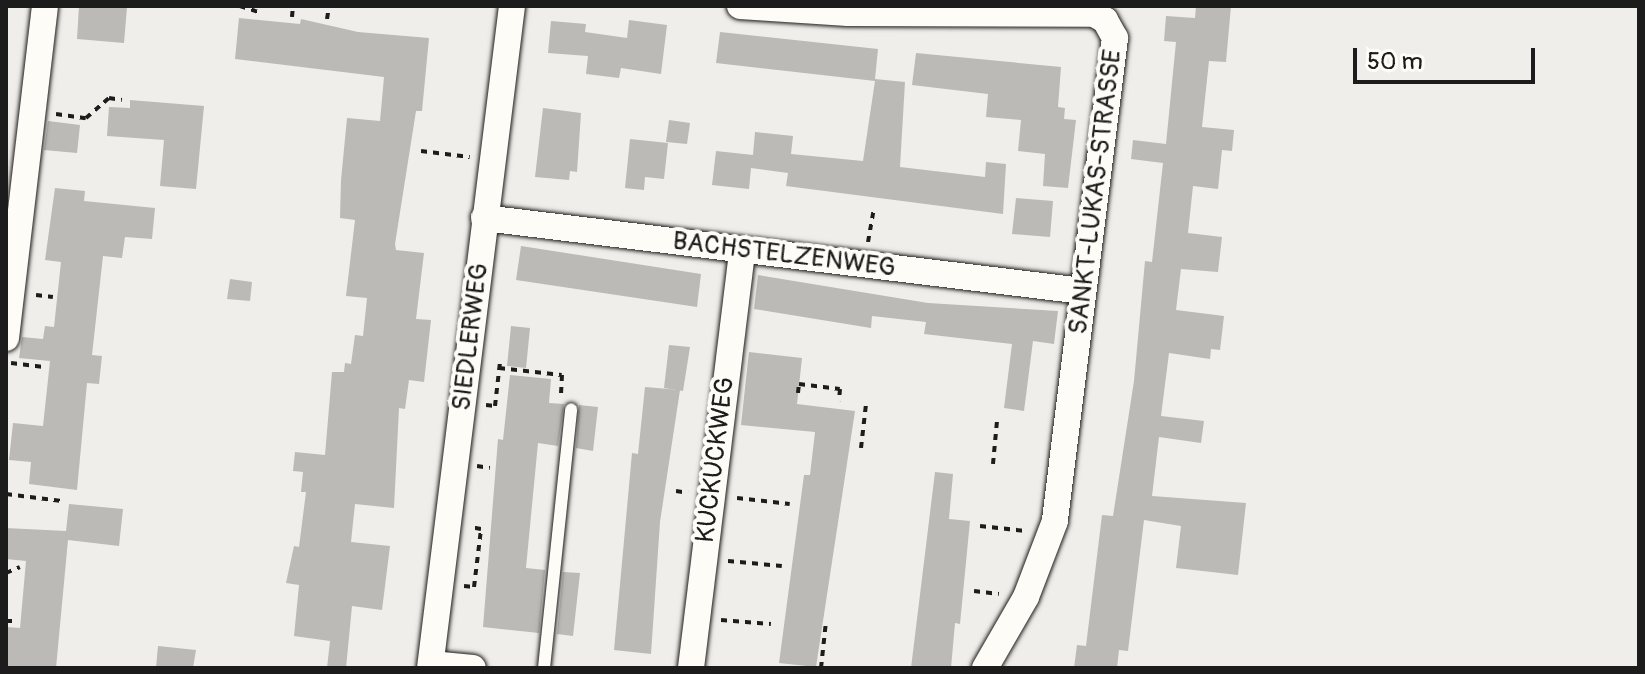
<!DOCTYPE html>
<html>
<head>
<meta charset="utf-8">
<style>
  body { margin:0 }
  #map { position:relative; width:1645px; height:674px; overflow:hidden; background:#f0eeea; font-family:Pangolin,sans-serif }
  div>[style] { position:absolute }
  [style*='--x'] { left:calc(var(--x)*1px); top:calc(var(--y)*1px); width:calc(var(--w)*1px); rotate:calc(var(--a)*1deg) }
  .building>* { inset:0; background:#bbbab6 }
  .path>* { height:4px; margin-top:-2px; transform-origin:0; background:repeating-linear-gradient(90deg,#1c1c1c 0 6px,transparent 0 12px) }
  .roads { filter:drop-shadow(0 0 2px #1c1c1c) drop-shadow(0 0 2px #1c1c1c) }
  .service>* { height:12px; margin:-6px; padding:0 6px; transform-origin:6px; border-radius:6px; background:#fdfcf7 }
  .minor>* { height:26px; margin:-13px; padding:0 13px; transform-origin:13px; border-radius:13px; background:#fdfcf7 }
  span { translate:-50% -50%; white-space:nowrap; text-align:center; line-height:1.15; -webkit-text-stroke:8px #fdfcf7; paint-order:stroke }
  .street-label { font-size:26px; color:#1c1c1c }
  .frame { position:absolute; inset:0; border:8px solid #1c1c1c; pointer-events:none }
  .scale { position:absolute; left:1353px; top:48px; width:182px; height:36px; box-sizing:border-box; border:4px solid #1c1c1c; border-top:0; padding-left:10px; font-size:24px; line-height:28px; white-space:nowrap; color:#1c1c1c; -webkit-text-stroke:6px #fdfcf7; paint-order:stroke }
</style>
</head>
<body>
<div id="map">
  <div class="building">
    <i style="clip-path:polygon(79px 6px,127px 7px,124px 43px,77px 39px)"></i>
    <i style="clip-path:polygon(1196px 6px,1231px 6px,1226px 62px,1209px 61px,1202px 127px,1234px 130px,1232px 151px,1222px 150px,1218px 189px,1193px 186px,1188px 233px,1222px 237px,1218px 272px,1181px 269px,1176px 310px,1224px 316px,1220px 350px,1211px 349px,1210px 359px,1169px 353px,1161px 416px,1204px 421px,1201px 443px,1159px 437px,1152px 496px,1246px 503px,1238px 575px,1176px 568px,1181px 526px,1144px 520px,1128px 651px,1119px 650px,1117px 668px,1074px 668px,1077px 645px,1086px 646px,1102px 515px,1113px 516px,1134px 381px,1145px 261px,1152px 262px,1163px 163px,1131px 159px,1133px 140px,1166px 144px,1176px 42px,1164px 41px,1166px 16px,1195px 18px)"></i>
    <i style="clip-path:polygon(239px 18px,300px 24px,301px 19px,358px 32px,429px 38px,422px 111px,416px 111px,395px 244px,396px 250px,424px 253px,416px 319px,431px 320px,424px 382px,409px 380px,405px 409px,399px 408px,394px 508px,355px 504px,351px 542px,390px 546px,382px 610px,352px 606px,346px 668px,327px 668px,330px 641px,294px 636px,299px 585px,286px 583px,294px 546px,299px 547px,306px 492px,301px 492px,303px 472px,293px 471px,295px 452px,325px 455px,332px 372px,344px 372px,345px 363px,351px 364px,355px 335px,363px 336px,367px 298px,346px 296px,355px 220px,340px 218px,341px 180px,347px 118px,380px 121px,384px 77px,235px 59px)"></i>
    <i style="clip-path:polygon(629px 20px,667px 25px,661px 74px,621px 68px,619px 78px,586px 74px,588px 56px,548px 53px,551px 21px,586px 24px,585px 32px,627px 38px)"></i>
    <i style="clip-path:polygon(720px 32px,878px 49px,875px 79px,905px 82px,900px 167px,985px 177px,986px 162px,1006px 164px,1003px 214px,786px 186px,788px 173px,751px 168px,749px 189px,712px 185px,716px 151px,753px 155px,755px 132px,793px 136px,791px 154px,863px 161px,875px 81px,716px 63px)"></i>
    <i style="clip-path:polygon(916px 53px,1061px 67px,1058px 107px,1065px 108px,1064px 119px,1076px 120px,1068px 188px,1043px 186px,1045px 154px,1018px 151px,1021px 120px,986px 117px,988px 94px,912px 85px)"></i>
    <i style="clip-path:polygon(130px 100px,204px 106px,196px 189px,160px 186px,164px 140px,107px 136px,109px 107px,130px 108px)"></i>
    <i style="clip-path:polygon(543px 108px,581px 113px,577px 172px,570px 171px,569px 180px,535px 177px)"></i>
    <i style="clip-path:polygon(669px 120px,690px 123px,687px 144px,666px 142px)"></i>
    <i style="clip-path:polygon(48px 121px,80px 125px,77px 153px,44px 150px)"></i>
    <i style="clip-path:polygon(630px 139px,668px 143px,664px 179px,645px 177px,644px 190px,625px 188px)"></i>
    <i style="clip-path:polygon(55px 188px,85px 191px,84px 201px,155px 208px,152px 239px,125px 237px,122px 258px,103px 256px,92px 355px,102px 356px,99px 384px,87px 383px,77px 490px,29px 484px,31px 462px,9px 460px,13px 423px,43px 426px,50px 361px,19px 358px,22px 337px,43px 339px,45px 326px,54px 327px,61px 262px,45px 260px)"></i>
    <i style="clip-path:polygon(1016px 198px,1053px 201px,1050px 237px,1012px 234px)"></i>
    <i style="clip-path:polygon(521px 246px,701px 274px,697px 307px,516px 280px)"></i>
    <i style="clip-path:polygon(758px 275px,928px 303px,1058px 311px,1054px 344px,1033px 341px,1024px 411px,1004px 408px,1012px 344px,924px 334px,926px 322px,872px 316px,871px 328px,754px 309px)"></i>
    <i style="clip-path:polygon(230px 279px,252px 282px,250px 301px,227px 299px)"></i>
    <i style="clip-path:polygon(511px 326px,530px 328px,526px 368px,507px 366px)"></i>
    <i style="clip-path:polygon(669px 345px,690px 347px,683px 391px,664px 388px)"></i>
    <i style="clip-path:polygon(749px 352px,802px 358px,797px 404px,855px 411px,816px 667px,779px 663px,804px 475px,810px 475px,815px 432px,741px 425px)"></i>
    <i style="clip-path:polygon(510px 375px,551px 379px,549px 403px,564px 404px,558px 446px,538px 443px,526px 568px,545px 570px,539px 633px,483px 627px,498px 439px,503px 440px)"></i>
    <i style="clip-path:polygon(645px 387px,680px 390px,660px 522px,651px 654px,614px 650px,632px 453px,638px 454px)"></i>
    <i style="clip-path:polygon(579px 405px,598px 407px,593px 451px,576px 448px)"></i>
    <i style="clip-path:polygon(935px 472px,953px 474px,949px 519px,970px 521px,960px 624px,955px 623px,951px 668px,911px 668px)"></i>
    <i style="clip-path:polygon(69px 504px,123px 509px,119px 546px,68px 540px,56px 668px,6px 668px,6px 627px,20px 628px,26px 561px,6px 559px,6px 528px,66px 531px)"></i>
    <i style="clip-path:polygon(563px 572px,580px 573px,573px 636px,557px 634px)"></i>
    <i style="clip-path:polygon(158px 646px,196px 650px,193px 668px,156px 668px)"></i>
  </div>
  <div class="path">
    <i style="--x:240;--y:6;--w:22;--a:18"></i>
    <i style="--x:292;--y:17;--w:11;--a:-85"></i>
    <i style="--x:327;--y:19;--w:13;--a:-81"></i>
    <i style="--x:56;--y:114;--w:30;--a:8"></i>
    <i style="--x:86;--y:118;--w:30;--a:-41"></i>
    <i style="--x:109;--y:98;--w:13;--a:9"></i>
    <i style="--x:421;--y:151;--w:49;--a:7"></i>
    <i style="--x:868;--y:242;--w:34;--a:-80"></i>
    <i style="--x:36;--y:295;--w:17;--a:7"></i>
    <i style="--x:11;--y:363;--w:33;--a:7"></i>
    <i style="--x:499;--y:368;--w:63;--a:6.3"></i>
    <i style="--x:562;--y:375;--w:19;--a:93"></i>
    <i style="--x:798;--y:393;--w:9;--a:-84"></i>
    <i style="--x:799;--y:384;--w:41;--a:7"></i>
    <i style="--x:840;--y:389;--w:12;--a:95"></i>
    <i style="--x:486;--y:405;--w:9;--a:6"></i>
    <i style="--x:495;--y:406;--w:44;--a:-83.5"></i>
    <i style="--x:861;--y:448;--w:44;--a:-83.5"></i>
    <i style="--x:993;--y:464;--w:43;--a:-84.7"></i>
    <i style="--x:477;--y:466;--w:13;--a:9"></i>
    <i style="--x:676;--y:491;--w:12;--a:9"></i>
    <i style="--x:6;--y:494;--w:56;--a:7.1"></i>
    <i style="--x:737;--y:498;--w:53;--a:6.5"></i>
    <i style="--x:980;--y:526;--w:46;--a:6.2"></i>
    <i style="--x:728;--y:561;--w:54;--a:5.3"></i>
    <i style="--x:6;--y:573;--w:15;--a:-23"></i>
    <i style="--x:464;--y:586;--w:10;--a:6"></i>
    <i style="--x:474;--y:587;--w:58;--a:-83.1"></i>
    <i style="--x:481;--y:529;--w:11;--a:-170"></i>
    <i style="--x:974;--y:591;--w:25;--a:7"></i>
    <i style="--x:721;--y:620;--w:50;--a:4.6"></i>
    <i style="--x:6;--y:621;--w:8;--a:0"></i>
    <i style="--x:821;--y:668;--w:47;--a:-83.9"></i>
  </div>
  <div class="roads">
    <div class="service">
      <i style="--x:544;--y:668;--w:260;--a:-84"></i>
    </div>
    <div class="minor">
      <i style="--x:740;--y:6;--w:108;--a:3.7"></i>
      <i style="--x:848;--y:13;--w:246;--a:0.2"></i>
      <i style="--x:1094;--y:14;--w:13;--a:29"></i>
      <i style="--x:1105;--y:20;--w:21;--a:61"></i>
      <i style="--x:1115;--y:38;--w:487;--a:97.1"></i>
      <i style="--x:1055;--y:521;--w:81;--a:110.9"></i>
      <i style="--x:1026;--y:597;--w:82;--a:120"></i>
      <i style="--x:484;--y:218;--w:603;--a:6.95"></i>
      <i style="--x:6;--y:338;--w:334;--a:-83.3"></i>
      <i style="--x:431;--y:664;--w:42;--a:5.4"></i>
      <i style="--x:430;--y:668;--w:667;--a:-82.94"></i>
      <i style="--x:691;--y:668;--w:420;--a:-83"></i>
    </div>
  </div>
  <div class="street-label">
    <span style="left:1096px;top:192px;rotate:-83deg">SANKT-LUKAS-STRASSE</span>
    <span style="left:784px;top:255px;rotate:7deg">BACHSTELZENWEG</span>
    <span style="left:471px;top:337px;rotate:-83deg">SIEDLERWEG</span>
    <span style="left:716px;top:460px;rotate:-83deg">KUCKUCKWEG</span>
  </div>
  <div class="frame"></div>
  <div class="scale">50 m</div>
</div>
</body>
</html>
